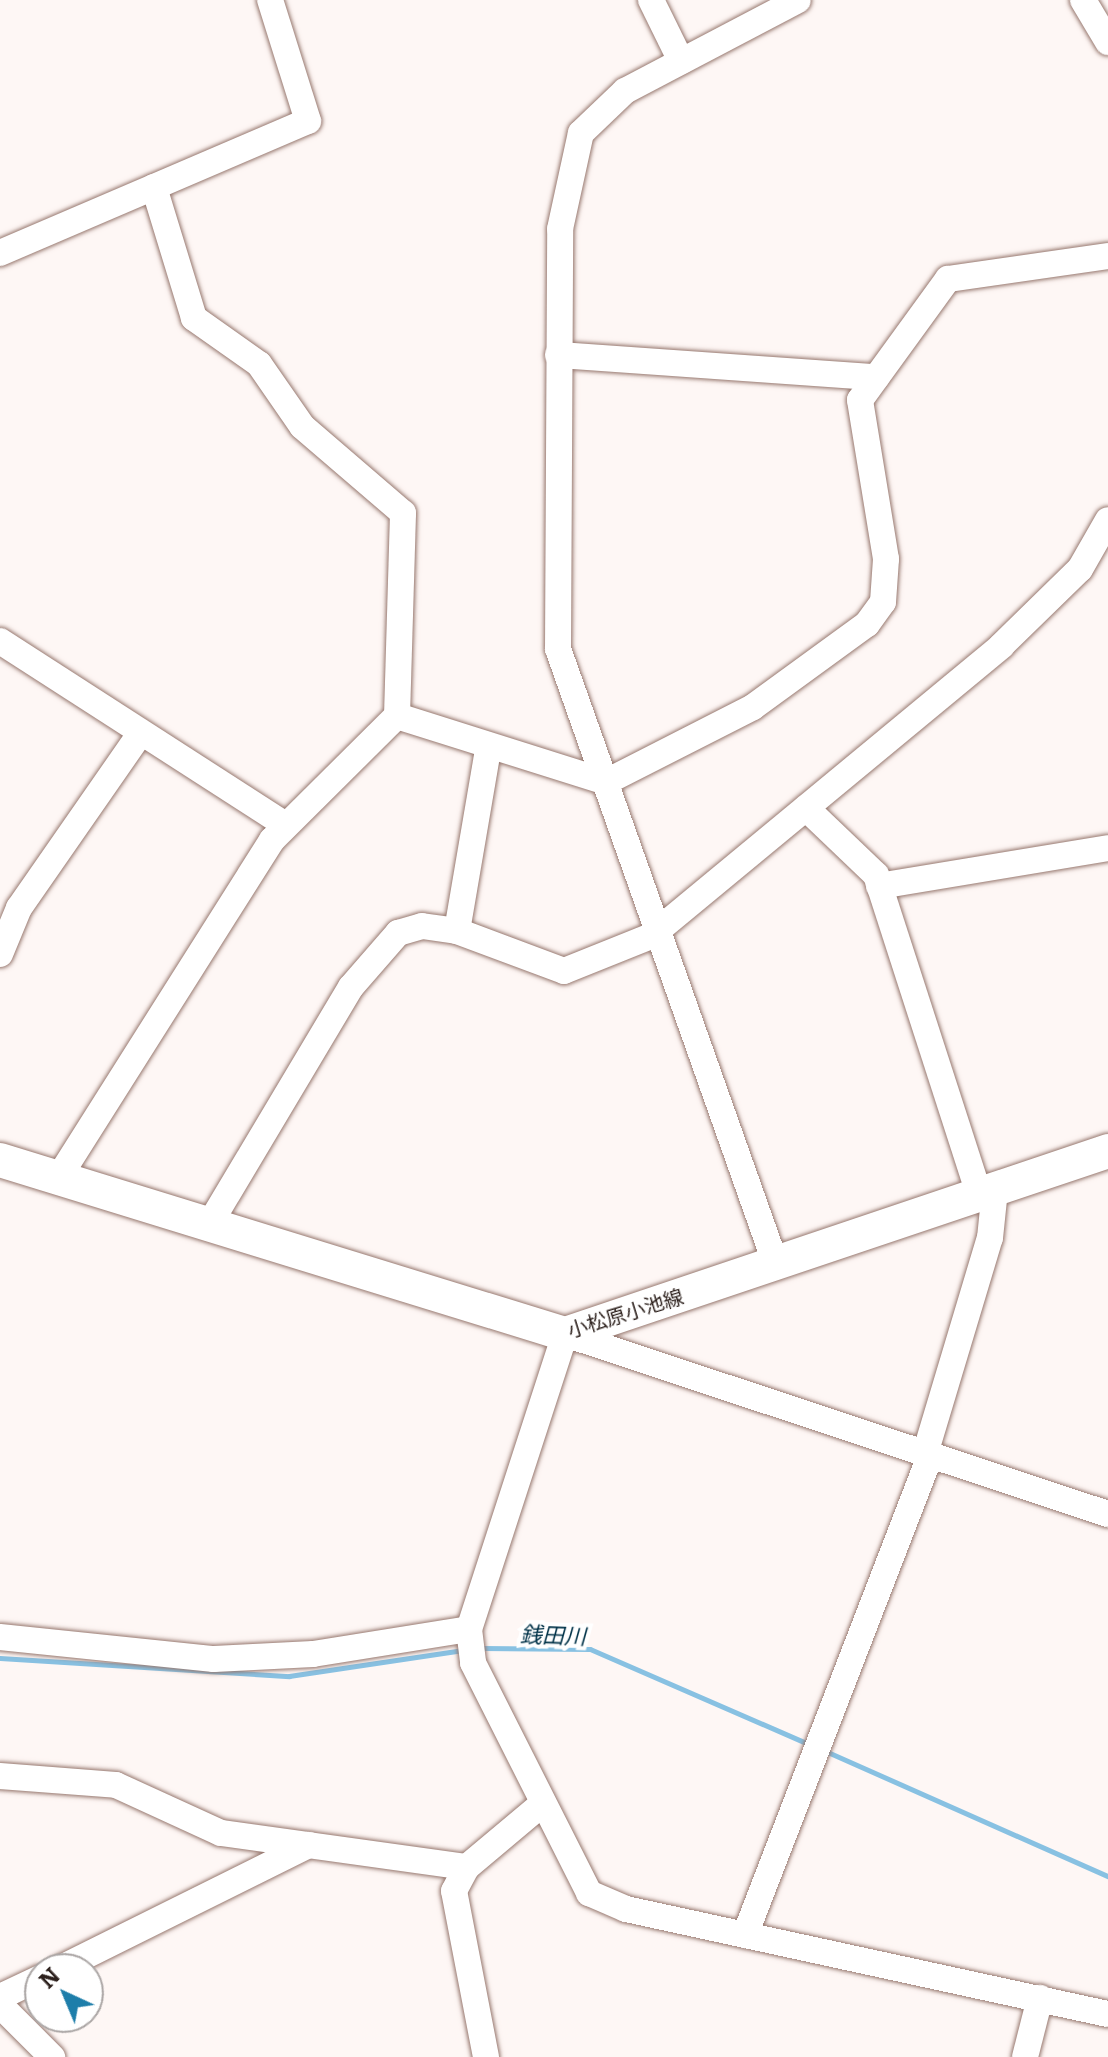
<!DOCTYPE html>
<html>
<head>
<meta charset="utf-8">
<style>
  body { margin:0 }
  #map { position:relative; width:1108px; height:2057px; overflow:hidden; background:#fef7f5; font-family:Literata,"Noto Sans JP",serif }
  div>[style] { position:absolute }
  [style*='--x'] { left:calc(var(--x)*1px); top:calc(var(--y)*1px); width:calc(var(--w)*1px); rotate:calc(var(--a)*1deg) }
  .stream>* { height:5px; margin:-2.5px; padding:0 2.5px; transform-origin:2.5px; border-radius:2.5px; background:#88c1e2 }
  .roads { filter:drop-shadow(0 0 2px #97786f) drop-shadow(0 0 2px #97786f) }
  .minor>* { height:26px; margin:-13px; padding:0 13px; transform-origin:13px; border-radius:13px; background:#fff }
  .major>* { height:34px; margin:-17px; padding:0 17px; transform-origin:17px; border-radius:17px; background:#fff }
  span { translate:-50% -50%; white-space:nowrap; text-align:center; line-height:1.15; -webkit-text-stroke:8px #fff; paint-order:stroke }
  .street-label { font-size:20px; color:#2d211d }
  .water-label { font-size:22px; color:#003248; font-style:italic }
  .north { position:absolute; left:24px; top:1953px; width:80px; height:80px; box-sizing:border-box; background:#fff; border:2px solid #aba6a5; border-radius:50%; rotate:316deg; font-size:22px; font-weight:700; line-height:32px; text-align:center; color:#2d211d }
  .north::after { content:''; display:block; margin:auto; width:28px; height:36px; background:#1e7eaa; clip-path:polygon(50% 0,100% 100%,50% 72%,0 100%) }
</style>
</head>
<body>
<div id="map">
  <div class="stream">
    <i style="--x:481;--y:1648;--w:109;--a:0.5"></i>
    <i style="--x:590;--y:1649;--w:241;--a:23.5"></i>
    <i style="--x:0;--y:1658;--w:290;--a:3.6"></i>
    <i style="--x:289;--y:1676;--w:176;--a:-8.5"></i>
    <i style="--x:823;--y:1750;--w:312;--a:23.9"></i>
  </div>
  <div class="roads">
    <div class="minor">
      <i style="--x:651;--y:0;--w:68;--a:63.8"></i>
      <i style="--x:1083;--y:0;--w:49;--a:59.2"></i>
      <i style="--x:0;--y:253;--w:335;--a:-23.2"></i>
      <i style="--x:308;--y:121;--w:127;--a:-107.4"></i>
      <i style="--x:558;--y:355;--w:319;--a:4"></i>
      <i style="--x:0;--y:641;--w:339;--a:32.8"></i>
      <i style="--x:397;--y:716;--w:219;--a:17.5"></i>
      <i style="--x:606;--y:782;--w:165;--a:-27"></i>
      <i style="--x:753;--y:707;--w:141;--a:-36.1"></i>
      <i style="--x:867;--y:624;--w:27;--a:-54"></i>
      <i style="--x:883;--y:602;--w:43;--a:-86"></i>
      <i style="--x:886;--y:559;--w:161;--a:-99.3"></i>
      <i style="--x:860;--y:400;--w:150;--a:-54"></i>
      <i style="--x:948;--y:279;--w:162;--a:-8.2"></i>
      <i style="--x:806;--y:808;--w:97;--a:43.7"></i>
      <i style="--x:876;--y:875;--w:334;--a:72.1"></i>
      <i style="--x:879;--y:886;--w:232;--a:-9.4"></i>
      <i style="--x:457;--y:931;--w:184;--a:-80.3"></i>
      <i style="--x:0;--y:954;--w:50;--a:-67.6"></i>
      <i style="--x:19;--y:908;--w:212;--a:-55.2"></i>
      <i style="--x:59;--y:1177;--w:399;--a:-57.7"></i>
      <i style="--x:272;--y:840;--w:176;--a:-44.8"></i>
      <i style="--x:397;--y:716;--w:203;--a:-88.3"></i>
      <i style="--x:403;--y:513;--w:133;--a:-139.3"></i>
      <i style="--x:302;--y:426;--w:75;--a:-124.7"></i>
      <i style="--x:259;--y:364;--w:80;--a:-144.7"></i>
      <i style="--x:194;--y:318;--w:137;--a:-107"></i>
      <i style="--x:209;--y:1225;--w:277;--a:-59.2"></i>
      <i style="--x:351;--y:987;--w:72;--a:-49"></i>
      <i style="--x:398;--y:933;--w:25;--a:-16"></i>
      <i style="--x:422;--y:926;--w:35;--a:8"></i>
      <i style="--x:457;--y:931;--w:114;--a:20.5"></i>
      <i style="--x:564;--y:971;--w:94;--a:-21.9"></i>
      <i style="--x:651;--y:936;--w:455;--a:-39.6"></i>
      <i style="--x:1001;--y:646;--w:110;--a:-44.3"></i>
      <i style="--x:1080;--y:569;--w:56;--a:-60.3"></i>
      <i style="--x:775;--y:1262;--w:650;--a:-109.49"></i>
      <i style="--x:558;--y:649;--w:420;--a:-89.7"></i>
      <i style="--x:560;--y:229;--w:98;--a:-77.7"></i>
      <i style="--x:581;--y:133;--w:61;--a:-43.7"></i>
      <i style="--x:625;--y:91;--w:195;--a:-27.7"></i>
      <i style="--x:925;--y:1454;--w:226;--a:-73.3"></i>
      <i style="--x:990;--y:1238;--w:48;--a:-84.1"></i>
      <i style="--x:1108;--y:1514;--w:572;--a:-161.66"></i>
      <i style="--x:565;--y:1334;--w:310;--a:108"></i>
      <i style="--x:469;--y:1629;--w:34;--a:83"></i>
      <i style="--x:473;--y:1663;--w:258;--a:63.2"></i>
      <i style="--x:589;--y:1893;--w:40;--a:23.4"></i>
      <i style="--x:626;--y:1909;--w:493;--a:12.3"></i>
      <i style="--x:0;--y:1637;--w:215;--a:5.9"></i>
      <i style="--x:214;--y:1659;--w:99;--a:-2.9"></i>
      <i style="--x:313;--y:1654;--w:158;--a:-9.1"></i>
      <i style="--x:0;--y:1776;--w:116;--a:4.4"></i>
      <i style="--x:116;--y:1785;--w:115;--a:24.6"></i>
      <i style="--x:221;--y:1833;--w:248;--a:7.9"></i>
      <i style="--x:745;--y:1935;--w:513;--a:-68.88"></i>
      <i style="--x:59;--y:1969;--w:279;--a:-26.4"></i>
      <i style="--x:0;--y:1997;--w:44;--a:-25.4"></i>
      <i style="--x:0;--y:2005;--w:74;--a:45"></i>
      <i style="--x:486;--y:2057;--w:169;--a:-100.9"></i>
      <i style="--x:454;--y:1891;--w:27;--a:-62"></i>
      <i style="--x:467;--y:1867;--w:97;--a:-40"></i>
      <i style="--x:1025;--y:2057;--w:61;--a:-75.7"></i>
    </div>
    <div class="major">
      <i style="--x:0;--y:1160;--w:591;--a:17.12"></i>
      <i style="--x:565;--y:1334;--w:573;--a:-18.62"></i>
    </div>
  </div>
  <div class="street-label">
    <span style="left:625px;top:1312px;rotate:-17deg">小松原小池線</span>
  </div>
  <div class="water-label">
    <span style="left:553px;top:1634px;rotate:2deg">銭田川</span>
  </div>
  <div class="north">N</div>
</div>
</body>
</html>
